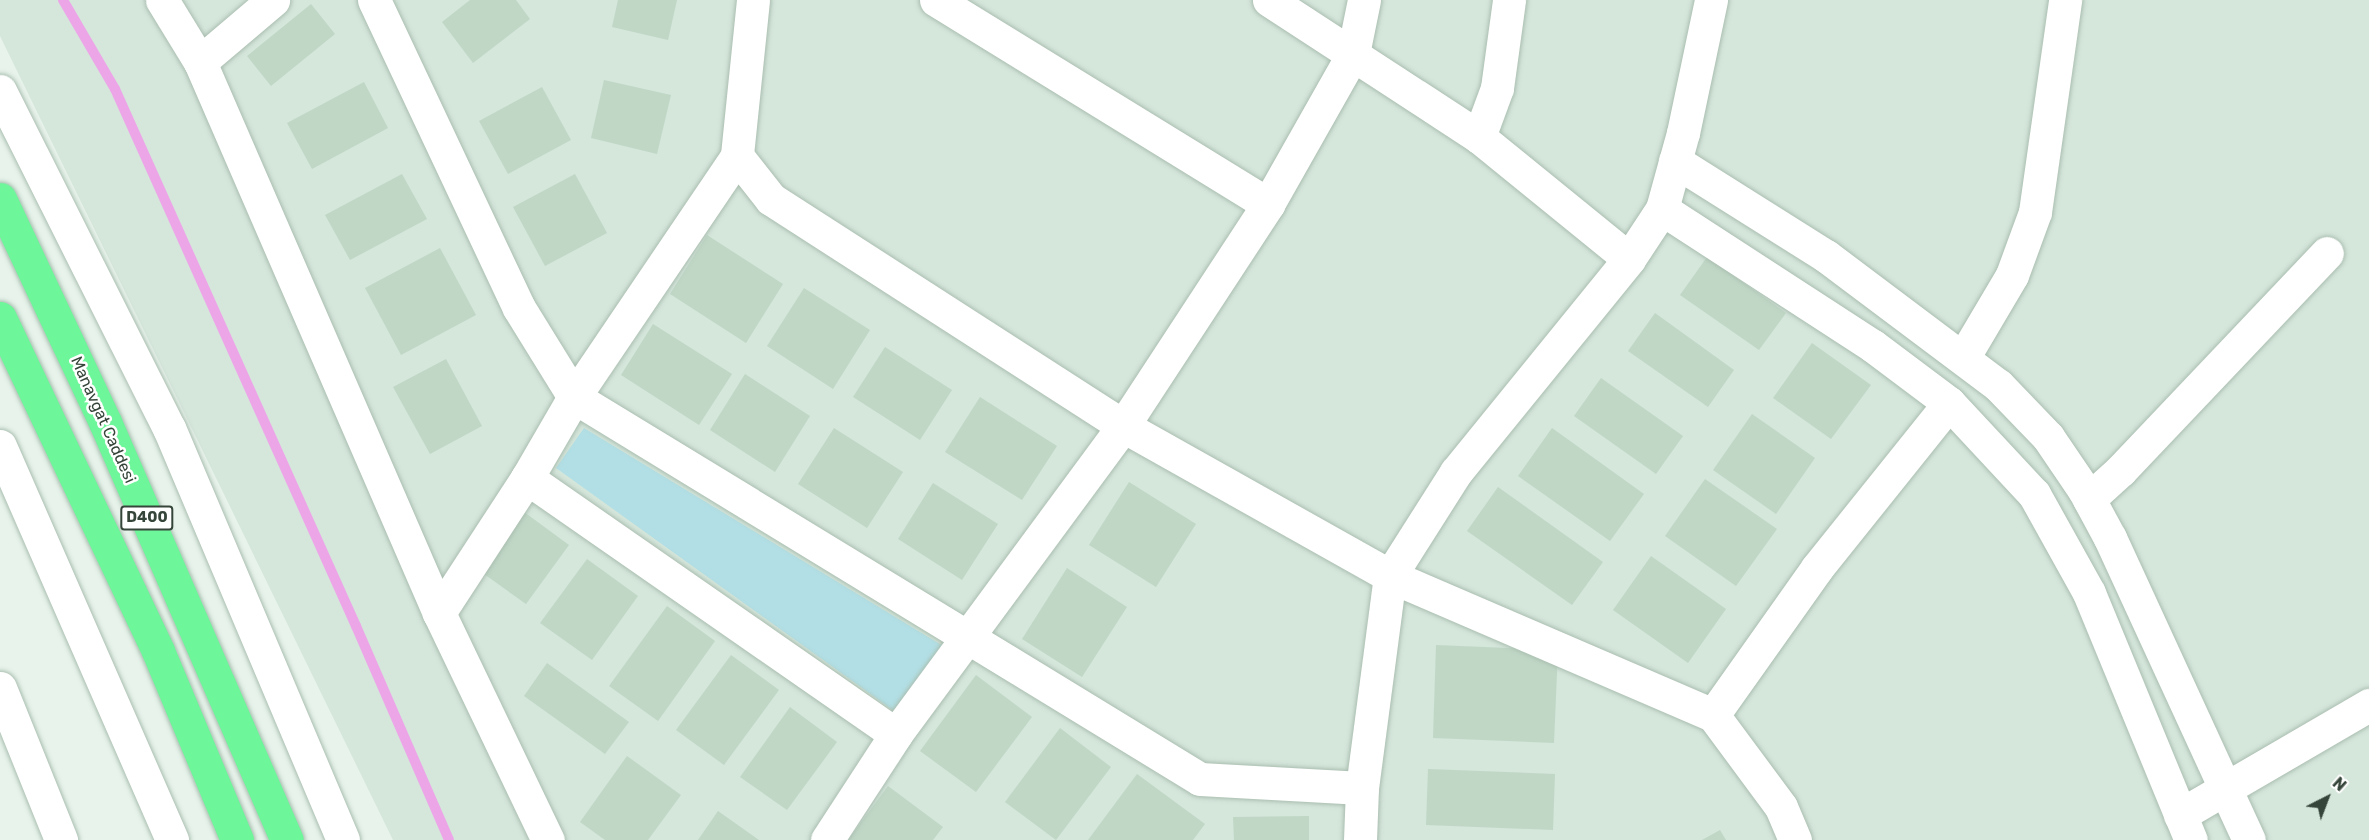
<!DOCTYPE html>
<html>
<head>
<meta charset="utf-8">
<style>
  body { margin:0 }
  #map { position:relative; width:2369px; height:840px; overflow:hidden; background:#e7f3eb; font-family:Rubik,sans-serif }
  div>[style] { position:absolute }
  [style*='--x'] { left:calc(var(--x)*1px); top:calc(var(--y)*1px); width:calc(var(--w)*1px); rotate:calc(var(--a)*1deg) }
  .residential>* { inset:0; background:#d5e6db }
  .green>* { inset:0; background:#b2dfe5 }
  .stream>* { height:10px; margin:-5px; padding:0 5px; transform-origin:5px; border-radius:5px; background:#eca6e8 }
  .building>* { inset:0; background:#c0d7c6 }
  .roads { filter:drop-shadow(0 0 2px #aabeb0) drop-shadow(0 0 2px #aabeb0) }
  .minor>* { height:33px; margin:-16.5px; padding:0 16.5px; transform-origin:16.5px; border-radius:16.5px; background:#fff }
  .highway>* { height:33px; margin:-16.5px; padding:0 16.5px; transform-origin:16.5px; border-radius:16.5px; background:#6ef69b }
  span { translate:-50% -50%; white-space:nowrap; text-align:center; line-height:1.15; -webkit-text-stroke:5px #fff; paint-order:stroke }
  .shield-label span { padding:2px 4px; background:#fff; border:2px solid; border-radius:4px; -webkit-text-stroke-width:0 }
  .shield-label { font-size:15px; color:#36453a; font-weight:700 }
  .street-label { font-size:16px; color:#36453a }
  .north { position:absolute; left:2297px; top:768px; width:60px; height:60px; -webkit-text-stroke:4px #fff; paint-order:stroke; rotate:42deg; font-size:16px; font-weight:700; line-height:24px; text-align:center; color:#36453a }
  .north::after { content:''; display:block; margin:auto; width:21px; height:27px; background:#36453a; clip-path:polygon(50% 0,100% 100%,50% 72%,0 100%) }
</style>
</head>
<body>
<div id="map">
  <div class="residential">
    <i style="clip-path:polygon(0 0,2369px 0,2369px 840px,393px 840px,0 36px)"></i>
  </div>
  <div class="green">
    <i style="clip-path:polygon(584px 428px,943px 646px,894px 711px,556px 468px)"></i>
  </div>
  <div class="stream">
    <i style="--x:63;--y:0;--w:103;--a:59.7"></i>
    <i style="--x:115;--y:89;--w:589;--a:65.83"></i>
    <i style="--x:356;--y:626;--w:233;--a:66.5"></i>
  </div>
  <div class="building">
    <i style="clip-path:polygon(470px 0,516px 0,530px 19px,473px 63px,442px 22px)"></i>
    <i style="clip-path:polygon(618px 0,677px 0,668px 40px,612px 27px)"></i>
    <i style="clip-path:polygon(311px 4px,335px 34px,271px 86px,247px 56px)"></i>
    <i style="clip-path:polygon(604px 80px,671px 95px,657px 154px,591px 138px)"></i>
    <i style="clip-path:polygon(364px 82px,388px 128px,312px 169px,287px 123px)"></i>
    <i style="clip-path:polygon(542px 87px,571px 140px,508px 174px,479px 121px)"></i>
    <i style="clip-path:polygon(402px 174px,427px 219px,350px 260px,325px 215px)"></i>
    <i style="clip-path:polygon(575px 174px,607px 233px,545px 266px,513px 207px)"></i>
    <i style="clip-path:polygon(707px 235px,783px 284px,746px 343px,670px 294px)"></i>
    <i style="clip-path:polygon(440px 248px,476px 315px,401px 355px,365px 288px)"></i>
    <i style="clip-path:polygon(1707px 257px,1786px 313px,1759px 350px,1680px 295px)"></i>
    <i style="clip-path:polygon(804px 288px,870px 330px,833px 389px,767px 346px)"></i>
    <i style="clip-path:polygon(1655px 313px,1734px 370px,1708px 407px,1628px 351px)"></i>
    <i style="clip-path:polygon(653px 324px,732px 374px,699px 425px,621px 375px)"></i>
    <i style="clip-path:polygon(1812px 343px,1871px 385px,1831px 439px,1773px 398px)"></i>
    <i style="clip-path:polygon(885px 347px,952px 390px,920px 440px,853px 397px)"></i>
    <i style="clip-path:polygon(446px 359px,482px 426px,430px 454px,393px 387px)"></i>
    <i style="clip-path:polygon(745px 374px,810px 416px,775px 472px,710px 430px)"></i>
    <i style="clip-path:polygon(1601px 378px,1683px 436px,1656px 474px,1574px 416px)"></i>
    <i style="clip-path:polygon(980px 397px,1057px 446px,1022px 500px,945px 452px)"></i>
    <i style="clip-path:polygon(1752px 414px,1815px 458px,1776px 514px,1713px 470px)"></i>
    <i style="clip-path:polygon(834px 428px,903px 472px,867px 528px,798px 484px)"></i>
    <i style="clip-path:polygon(1552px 428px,1644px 494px,1610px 541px,1518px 476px)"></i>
    <i style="clip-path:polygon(1705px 479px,1777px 529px,1736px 586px,1665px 536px)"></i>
    <i style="clip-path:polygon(1129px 482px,1196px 524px,1156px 587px,1089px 545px)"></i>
    <i style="clip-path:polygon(933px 483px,998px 524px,962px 580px,898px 539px)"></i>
    <i style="clip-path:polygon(1498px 487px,1603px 562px,1572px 605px,1467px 531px)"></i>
    <i style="clip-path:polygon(520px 509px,569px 545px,526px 604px,477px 569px)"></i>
    <i style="clip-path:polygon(1651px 556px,1726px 609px,1688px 663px,1613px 610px)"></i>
    <i style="clip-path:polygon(587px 559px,638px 596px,592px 660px,540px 623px)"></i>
    <i style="clip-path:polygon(1067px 568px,1127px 607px,1082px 677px,1022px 639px)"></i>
    <i style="clip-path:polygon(667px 606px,715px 641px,658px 721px,609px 686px)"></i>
    <i style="clip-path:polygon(1436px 645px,1558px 650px,1554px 743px,1433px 738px)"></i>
    <i style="clip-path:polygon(731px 655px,779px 690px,724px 765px,676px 730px)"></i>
    <i style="clip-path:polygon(547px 663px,629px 722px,605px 754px,524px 696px)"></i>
    <i style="clip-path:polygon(976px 675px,1032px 717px,976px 792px,920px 751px)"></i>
    <i style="clip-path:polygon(790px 707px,837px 742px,787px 810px,740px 777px)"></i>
    <i style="clip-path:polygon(1060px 728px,1111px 767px,1056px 840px,1005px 802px)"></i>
    <i style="clip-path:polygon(627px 756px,681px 795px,648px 840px,605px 840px,580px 822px)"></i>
    <i style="clip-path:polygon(1428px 769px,1555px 774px,1553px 830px,1426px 825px)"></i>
    <i style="clip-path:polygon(1137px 774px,1205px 824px,1193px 840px,1088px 840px)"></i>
    <i style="clip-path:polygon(888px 786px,943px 827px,933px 840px,848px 840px)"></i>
    <i style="clip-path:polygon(718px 811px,759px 840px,698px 840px)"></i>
    <i style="clip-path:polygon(1309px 816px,1309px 840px,1234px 840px,1233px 817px)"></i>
    <i style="clip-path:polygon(1720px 830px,1726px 840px,1702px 840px)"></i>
  </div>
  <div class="roads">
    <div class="minor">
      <i style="--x:162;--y:0;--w:73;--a:58.5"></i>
      <i style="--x:200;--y:62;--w:601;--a:66.55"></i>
      <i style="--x:439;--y:613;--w:252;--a:64.4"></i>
      <i style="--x:374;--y:0;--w:340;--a:64.8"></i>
      <i style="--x:519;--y:308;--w:105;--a:58.3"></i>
      <i style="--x:574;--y:397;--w:733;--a:31.39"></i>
      <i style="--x:1200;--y:779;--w:162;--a:3.2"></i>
      <i style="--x:753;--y:0;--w:157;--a:95.9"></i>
      <i style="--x:737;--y:156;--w:55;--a:51.7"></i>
      <i style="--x:771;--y:199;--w:419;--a:32.8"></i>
      <i style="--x:1123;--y:426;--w:306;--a:29.3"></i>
      <i style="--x:1390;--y:576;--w:352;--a:23.3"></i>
      <i style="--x:1713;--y:715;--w:114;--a:53.5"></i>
      <i style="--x:1781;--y:807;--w:36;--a:67"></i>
      <i style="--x:936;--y:0;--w:390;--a:31.6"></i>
      <i style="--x:1269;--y:0;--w:251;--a:33.1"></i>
      <i style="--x:1479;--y:137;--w:193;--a:39.1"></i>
      <i style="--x:200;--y:62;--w:96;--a:-40.3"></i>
      <i style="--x:0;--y:91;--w:377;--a:63.4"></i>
      <i style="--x:169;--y:428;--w:447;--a:67.1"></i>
      <i style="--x:1479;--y:137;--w:52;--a:-69.8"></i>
      <i style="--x:1497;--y:88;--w:89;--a:-82.2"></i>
      <i style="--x:1675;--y:161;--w:178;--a:32.2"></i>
      <i style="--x:1826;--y:256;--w:215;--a:36.9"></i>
      <i style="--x:1998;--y:385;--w:72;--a:46.1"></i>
      <i style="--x:2048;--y:437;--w:64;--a:55.8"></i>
      <i style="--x:2084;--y:490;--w:55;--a:61.6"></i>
      <i style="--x:2110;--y:538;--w:332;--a:65.3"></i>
      <i style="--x:1662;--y:209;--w:252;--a:33"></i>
      <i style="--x:1873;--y:346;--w:95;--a:36.9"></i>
      <i style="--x:1949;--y:403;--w:125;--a:47"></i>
      <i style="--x:2034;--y:494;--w:113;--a:60.9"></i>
      <i style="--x:2089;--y:593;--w:267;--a:67.6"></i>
      <i style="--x:1963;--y:358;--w:96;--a:-59.4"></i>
      <i style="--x:2012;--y:275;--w:67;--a:-69.9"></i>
      <i style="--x:2035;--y:212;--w:214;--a:-81.9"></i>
      <i style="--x:0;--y:446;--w:430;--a:66.4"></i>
      <i style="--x:527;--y:478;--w:449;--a:34.8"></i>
      <i style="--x:2089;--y:499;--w:43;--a:-42.2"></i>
      <i style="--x:2121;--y:470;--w:299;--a:-46.5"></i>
      <i style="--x:439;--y:613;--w:161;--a:-56.9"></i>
      <i style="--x:527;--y:478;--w:94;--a:-59.9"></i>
      <i style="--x:574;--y:397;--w:291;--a:-55.9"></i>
      <i style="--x:0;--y:688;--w:164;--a:68.1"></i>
      <i style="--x:1713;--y:715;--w:180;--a:-54.7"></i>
      <i style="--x:1817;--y:568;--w:211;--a:-51.3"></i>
      <i style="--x:2180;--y:815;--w:219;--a:-30.2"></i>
      <i style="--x:827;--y:840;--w:126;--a:-56.9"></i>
      <i style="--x:896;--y:734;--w:383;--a:-53.6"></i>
      <i style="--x:1123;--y:426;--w:265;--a:-56.8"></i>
      <i style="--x:1268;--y:204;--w:172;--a:-60.5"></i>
      <i style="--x:1353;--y:54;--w:55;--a:-78.5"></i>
      <i style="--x:1360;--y:840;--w:52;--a:-87.8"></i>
      <i style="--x:1362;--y:788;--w:214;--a:-82.5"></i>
      <i style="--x:1390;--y:576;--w:123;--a:-57.6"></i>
      <i style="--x:1456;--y:472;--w:274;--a:-50.9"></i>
      <i style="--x:1629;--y:259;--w:60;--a:-56.6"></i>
      <i style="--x:1662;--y:209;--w:79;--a:-74.6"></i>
      <i style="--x:1683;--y:133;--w:136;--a:-78.1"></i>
    </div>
    <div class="highway">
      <i style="--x:0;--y:199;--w:246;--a:64.8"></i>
      <i style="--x:105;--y:422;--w:456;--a:66.5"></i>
      <i style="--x:0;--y:318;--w:369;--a:64.6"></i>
      <i style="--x:158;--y:651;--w:205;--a:67.3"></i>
    </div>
  </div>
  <div class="shield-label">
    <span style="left:147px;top:518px">D400</span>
  </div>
  <div class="street-label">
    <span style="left:103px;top:420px;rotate:66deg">Manavgat Caddesi</span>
  </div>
  <div class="north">N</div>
</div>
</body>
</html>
